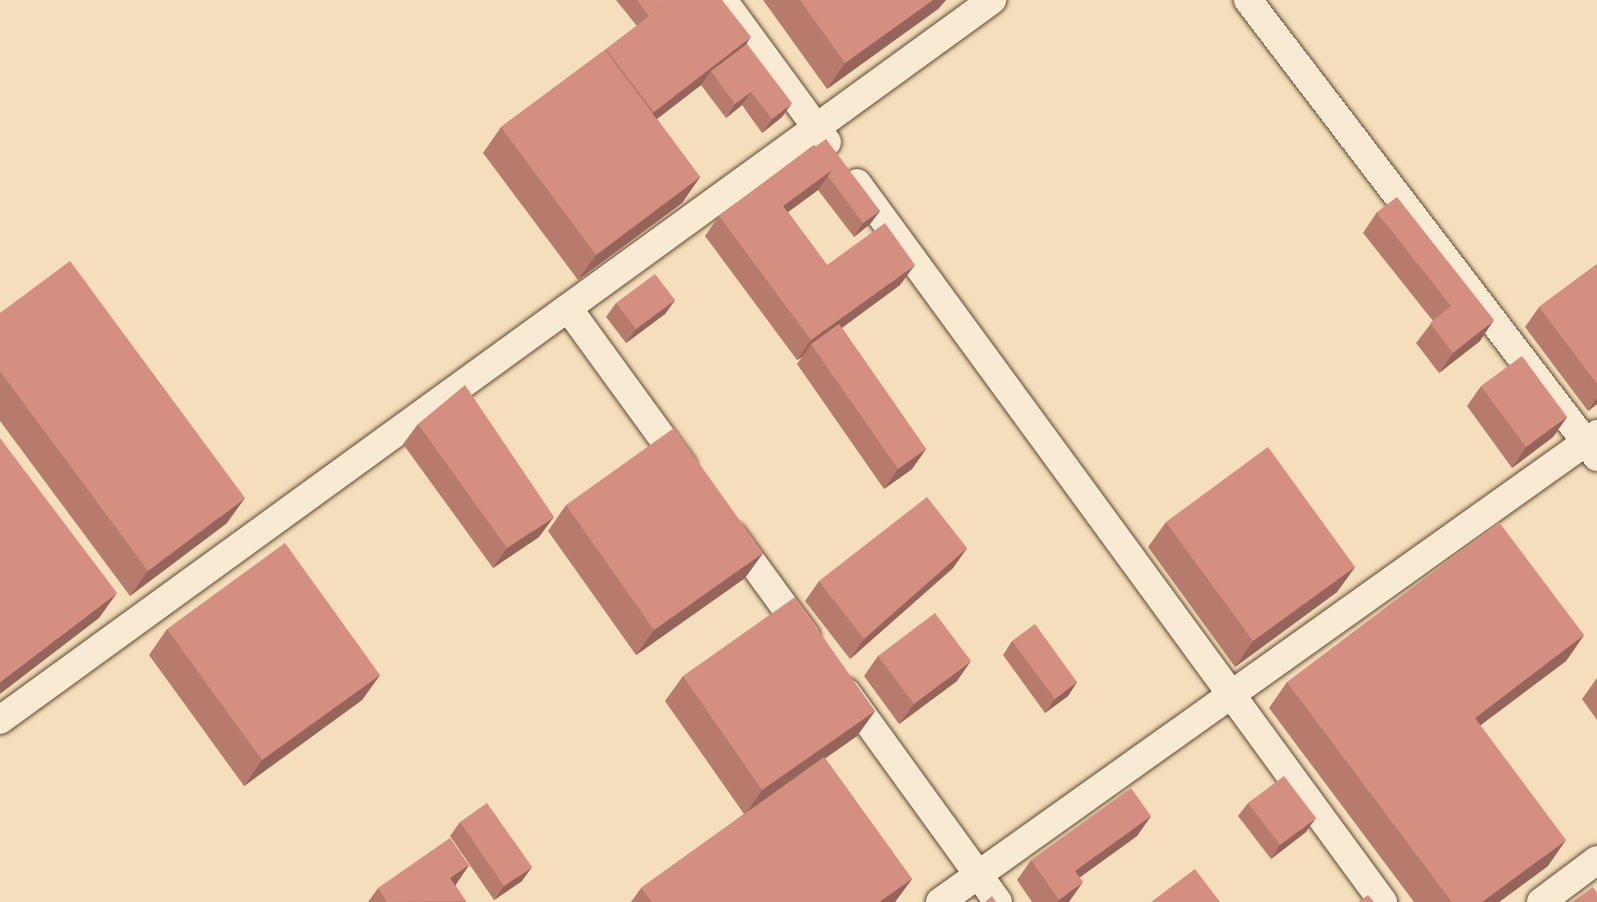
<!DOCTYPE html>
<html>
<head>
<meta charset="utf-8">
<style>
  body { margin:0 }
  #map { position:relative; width:1597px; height:902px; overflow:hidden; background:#f4debb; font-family:Alegreya,serif }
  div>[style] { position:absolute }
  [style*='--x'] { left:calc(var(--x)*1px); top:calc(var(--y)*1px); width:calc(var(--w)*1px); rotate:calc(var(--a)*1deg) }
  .roads { filter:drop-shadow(0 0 2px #604730) drop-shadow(0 0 2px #604730) }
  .street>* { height:28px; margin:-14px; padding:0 14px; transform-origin:14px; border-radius:14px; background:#f8ead3 }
  .wall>* { inset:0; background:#b77b6e }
  .shaded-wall>* { inset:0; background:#95645a }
  .building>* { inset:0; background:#d58f80 }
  span { translate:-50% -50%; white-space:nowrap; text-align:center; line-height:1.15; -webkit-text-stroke:6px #f8ead3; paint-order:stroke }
</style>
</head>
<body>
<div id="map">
  <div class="roads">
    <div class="street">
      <i style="--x:723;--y:0;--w:176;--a:53.8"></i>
      <i style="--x:1248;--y:0;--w:575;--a:52.63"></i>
      <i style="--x:857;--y:183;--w:891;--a:53.81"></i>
      <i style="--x:568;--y:308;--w:195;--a:54"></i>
      <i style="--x:733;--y:536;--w:124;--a:53.9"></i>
      <i style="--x:846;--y:692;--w:259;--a:54.1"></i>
      <i style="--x:0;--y:720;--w:1226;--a:-35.97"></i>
      <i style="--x:940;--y:902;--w:807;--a:-35.46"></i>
      <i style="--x:1541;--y:902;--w:70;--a:-36.9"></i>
    </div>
  </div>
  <div class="wall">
    <i style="clip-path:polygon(616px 0,722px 0,747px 44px,782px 117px,762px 133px,742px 105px,726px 118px,701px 85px,657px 119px,700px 177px,682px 203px,578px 280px,483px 153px,501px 127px,637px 26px)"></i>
    <i style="clip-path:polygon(763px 0,946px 0,938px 9px,827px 89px)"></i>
    <i style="clip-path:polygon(814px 145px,880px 211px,870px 224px,854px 237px,818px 190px,788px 212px,827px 265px,900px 285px,842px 328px,926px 449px,912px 469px,884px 489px,797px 364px,802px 357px,797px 360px,705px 236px,719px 216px)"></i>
    <i style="clip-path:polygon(1377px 212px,1480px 341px,1439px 373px,1416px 343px,1433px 321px,1363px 233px)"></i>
    <i style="clip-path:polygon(1597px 264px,1597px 404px,1588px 411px,1525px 327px,1539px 307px)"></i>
    <i style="clip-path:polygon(675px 300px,665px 314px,626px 343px,606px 317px,616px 303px)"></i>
    <i style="clip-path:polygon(0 313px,227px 523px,130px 596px,0 421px)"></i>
    <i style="clip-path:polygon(1481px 386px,1567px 417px,1553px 437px,1512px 468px,1467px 406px)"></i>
    <i style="clip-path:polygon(418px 424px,539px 537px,493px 568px,403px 444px)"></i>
    <i style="clip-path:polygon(566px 505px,763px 553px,745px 578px,636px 655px,548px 531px)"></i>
    <i style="clip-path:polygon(1166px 522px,1355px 567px,1337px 592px,1235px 667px,1148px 547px)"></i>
    <i style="clip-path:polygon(967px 548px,953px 568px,850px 659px,805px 601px,819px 581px)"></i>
    <i style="clip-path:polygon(167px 629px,380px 675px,362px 700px,244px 786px,149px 655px)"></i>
    <i style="clip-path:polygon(1584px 635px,1566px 661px,1480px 725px,1548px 866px,1499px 902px,1414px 902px,1269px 708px,1287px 682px)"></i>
    <i style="clip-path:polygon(1012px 641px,1077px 682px,1068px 696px,1045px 713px,1003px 655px)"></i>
    <i style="clip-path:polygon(878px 656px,957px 681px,899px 724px,864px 676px)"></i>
    <i style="clip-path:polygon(683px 676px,875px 711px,857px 736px,825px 758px,912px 879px,895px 902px,631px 902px,641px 888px,744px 814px,665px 701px)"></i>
    <i style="clip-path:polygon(1597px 678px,1597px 720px,1582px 699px)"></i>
    <i style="clip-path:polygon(1248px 803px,1306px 832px,1271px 859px,1238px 816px)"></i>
    <i style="clip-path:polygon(1151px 816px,1137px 836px,1080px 877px,1069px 902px,1032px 902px,1017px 880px,1031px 860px)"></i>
    <i style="clip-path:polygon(460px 822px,522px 881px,494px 900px,450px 836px)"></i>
    <i style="clip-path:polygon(469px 865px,455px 885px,466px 902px,368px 902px,378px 888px)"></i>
  </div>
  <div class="shaded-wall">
    <i style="clip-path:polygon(933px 0,946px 0,938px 9px,827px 89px,845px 63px)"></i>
    <i style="clip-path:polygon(751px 37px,737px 57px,711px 71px,701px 85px,640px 132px,654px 112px)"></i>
    <i style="clip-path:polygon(751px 92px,742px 105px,726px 118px,735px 104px)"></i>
    <i style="clip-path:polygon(792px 103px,782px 117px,762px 133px,772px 119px)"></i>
    <i style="clip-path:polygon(832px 170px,818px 190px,769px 226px,783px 206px)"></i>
    <i style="clip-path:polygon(700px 177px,682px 203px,578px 280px,596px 255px)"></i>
    <i style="clip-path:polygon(880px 211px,870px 224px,854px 237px,863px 223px)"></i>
    <i style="clip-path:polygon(915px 265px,900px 285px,814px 348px,811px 344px,802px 357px,797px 360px,811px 340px)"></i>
    <i style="clip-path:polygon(675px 300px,665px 314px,626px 343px,636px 329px)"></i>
    <i style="clip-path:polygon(1494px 320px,1480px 341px,1439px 373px,1453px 353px)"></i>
    <i style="clip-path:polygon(1597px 398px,1597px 404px,1588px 411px)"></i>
    <i style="clip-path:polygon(1567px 417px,1553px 437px,1512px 468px,1526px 447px)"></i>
    <i style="clip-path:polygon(926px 449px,912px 469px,884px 489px,898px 469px)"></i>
    <i style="clip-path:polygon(245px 498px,227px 523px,130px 596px,148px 571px)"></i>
    <i style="clip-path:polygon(554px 517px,539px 537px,493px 568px,507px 548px)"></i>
    <i style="clip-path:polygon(967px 548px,953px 568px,850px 659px,864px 639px)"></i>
    <i style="clip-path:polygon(763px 553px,745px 578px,636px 655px,654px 630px)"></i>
    <i style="clip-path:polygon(1355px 567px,1337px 592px,1235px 667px,1253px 641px)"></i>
    <i style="clip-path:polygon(117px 593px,99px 618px,0 694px,0 682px)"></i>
    <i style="clip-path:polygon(1584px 635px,1566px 661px,1457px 743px,1475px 718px)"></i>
    <i style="clip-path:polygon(971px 661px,957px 681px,899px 724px,914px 704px)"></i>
    <i style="clip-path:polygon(380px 675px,362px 700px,244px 786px,262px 760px)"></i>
    <i style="clip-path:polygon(1077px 682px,1068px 696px,1045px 713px,1055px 699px)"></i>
    <i style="clip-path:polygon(875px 711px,857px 736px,745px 815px,762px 790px)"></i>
    <i style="clip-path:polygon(1151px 816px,1137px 836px,1061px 891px,1075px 871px)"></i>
    <i style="clip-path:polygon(1316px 818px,1306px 832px,1271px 859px,1280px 845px)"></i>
    <i style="clip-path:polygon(1566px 840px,1548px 866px,1499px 902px,1482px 902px)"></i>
    <i style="clip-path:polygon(469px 865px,455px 886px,450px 878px)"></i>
    <i style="clip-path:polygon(532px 867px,522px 881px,494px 900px,504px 886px)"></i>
    <i style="clip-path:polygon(912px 879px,895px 902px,879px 902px)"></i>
    <i style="clip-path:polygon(1083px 882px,1069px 902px,1057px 902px,1059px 900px)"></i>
  </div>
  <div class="building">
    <i style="clip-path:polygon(637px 0,670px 0,649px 16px)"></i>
    <i style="clip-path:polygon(670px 0,722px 0,751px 37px,654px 112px,606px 49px)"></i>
    <i style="clip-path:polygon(800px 0,933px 0,845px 63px)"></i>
    <i style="clip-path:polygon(747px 44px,792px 103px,772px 119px,751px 92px,735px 104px,711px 71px)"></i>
    <i style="clip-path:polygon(605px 50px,700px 177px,596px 255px,501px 127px)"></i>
    <i style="clip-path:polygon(826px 139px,880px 211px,863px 223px,828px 176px,832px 170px,815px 147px)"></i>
    <i style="clip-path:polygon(814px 145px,832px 170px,783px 206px,827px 265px,885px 223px,915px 265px,811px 340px,719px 216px)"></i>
    <i style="clip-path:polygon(1397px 197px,1494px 320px,1453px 353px,1430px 323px,1451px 306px,1377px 212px)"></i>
    <i style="clip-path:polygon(70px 261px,245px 498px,148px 571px,0 371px,0 313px)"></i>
    <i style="clip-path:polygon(1597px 264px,1597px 384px,1539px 307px)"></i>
    <i style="clip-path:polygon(655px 274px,675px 300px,636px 329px,616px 303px)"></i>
    <i style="clip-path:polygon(839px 324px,926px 449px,898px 469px,811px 344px)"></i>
    <i style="clip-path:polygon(1522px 356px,1567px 417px,1526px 447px,1481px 386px)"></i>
    <i style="clip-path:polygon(465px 385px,554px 517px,507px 548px,418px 424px)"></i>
    <i style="clip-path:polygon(674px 428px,763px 553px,654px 630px,566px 505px)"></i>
    <i style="clip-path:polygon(0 438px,117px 593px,0 682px)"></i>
    <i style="clip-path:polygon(1268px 447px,1355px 567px,1253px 641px,1166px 522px)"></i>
    <i style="clip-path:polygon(927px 497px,967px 548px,864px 639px,819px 581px)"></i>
    <i style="clip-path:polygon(1499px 522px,1584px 635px,1475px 718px,1566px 840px,1482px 902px,1452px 902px,1287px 682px)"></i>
    <i style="clip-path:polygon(285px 543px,380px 675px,262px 760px,167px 629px)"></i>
    <i style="clip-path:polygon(795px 597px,875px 711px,762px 790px,683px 676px)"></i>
    <i style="clip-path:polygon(935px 613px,971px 661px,914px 704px,878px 656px)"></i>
    <i style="clip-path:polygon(1035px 624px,1077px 682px,1055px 699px,1012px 641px)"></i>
    <i style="clip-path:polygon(824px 757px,912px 879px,879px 902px,652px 902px,641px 888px)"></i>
    <i style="clip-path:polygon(1284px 776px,1316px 818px,1280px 845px,1248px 803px)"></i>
    <i style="clip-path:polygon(1131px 788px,1151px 816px,1075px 871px,1083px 882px,1059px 900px,1031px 860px)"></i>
    <i style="clip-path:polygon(487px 803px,532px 867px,504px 886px,460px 822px)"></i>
    <i style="clip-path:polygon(450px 838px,469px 865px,450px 878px,466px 901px,387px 902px,378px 888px)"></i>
    <i style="clip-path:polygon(1195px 869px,1220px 902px,1151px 902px)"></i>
    <i style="clip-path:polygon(1593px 887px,1597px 893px,1597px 902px,1572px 902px)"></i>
    <i style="clip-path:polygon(1368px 895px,1374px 902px,1358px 902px)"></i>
    <i style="clip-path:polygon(992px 896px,996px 902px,985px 902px)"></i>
  </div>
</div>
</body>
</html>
